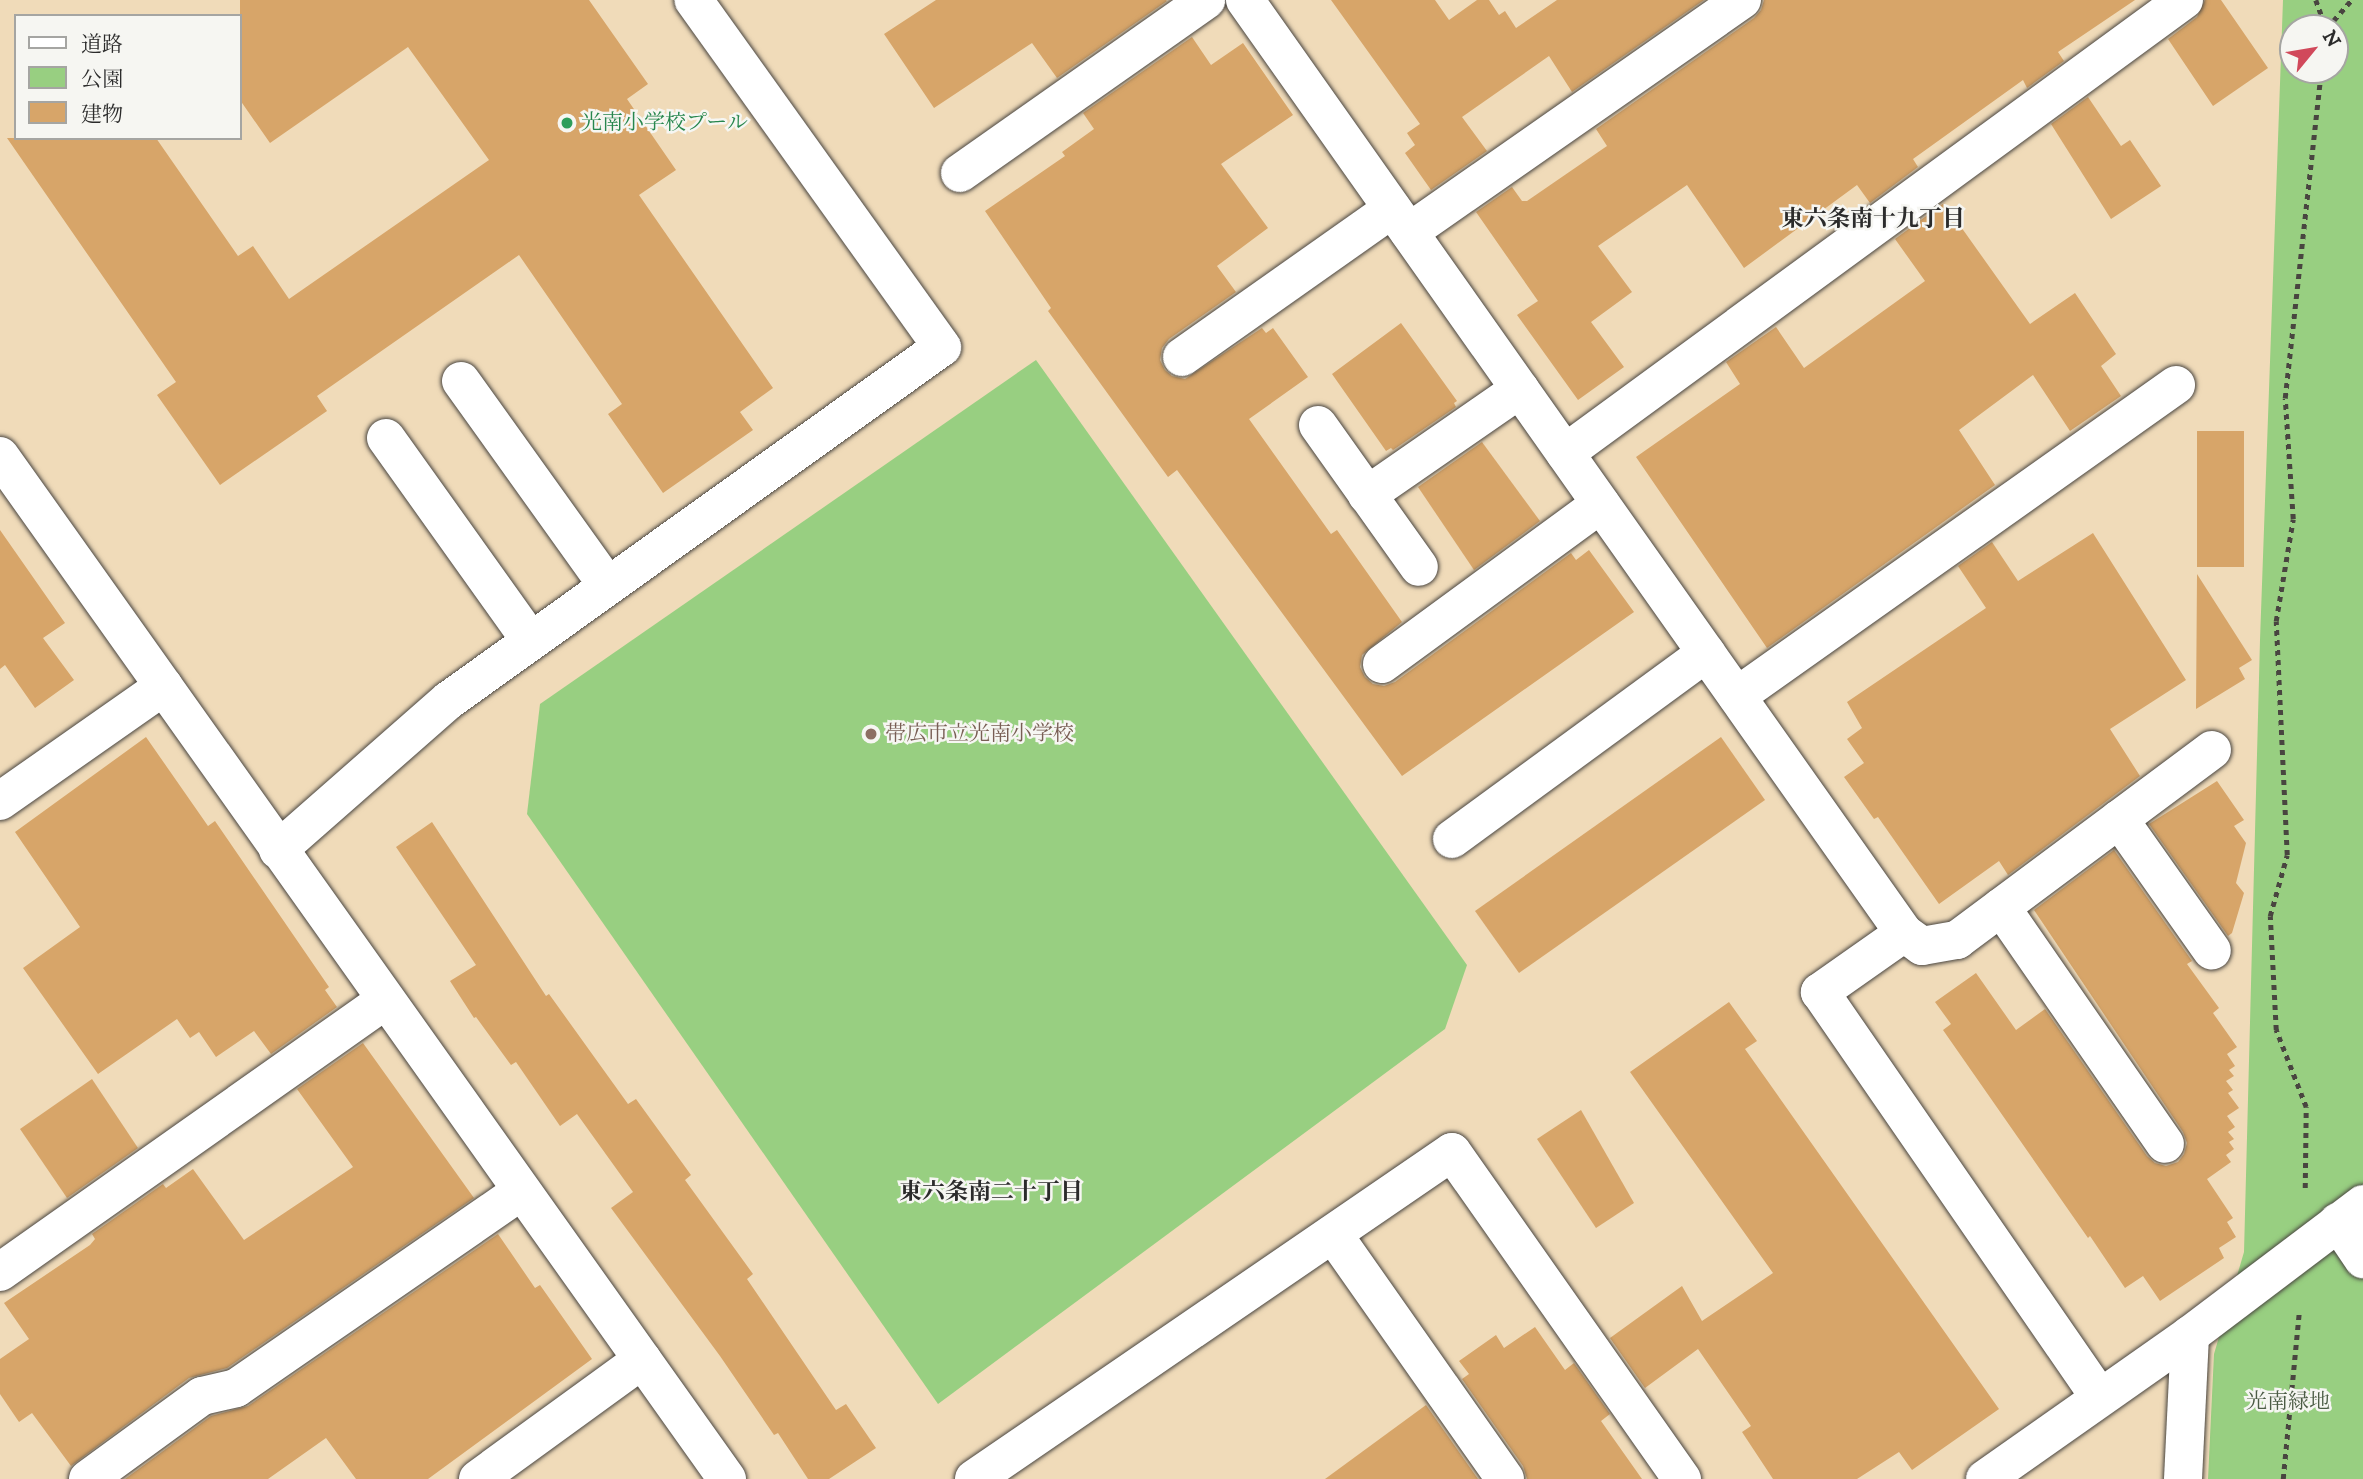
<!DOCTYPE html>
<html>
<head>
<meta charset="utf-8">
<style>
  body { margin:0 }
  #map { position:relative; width:2363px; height:1479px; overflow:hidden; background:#f0dbb9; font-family:"IM FELL DW Pica","Noto Serif JP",serif }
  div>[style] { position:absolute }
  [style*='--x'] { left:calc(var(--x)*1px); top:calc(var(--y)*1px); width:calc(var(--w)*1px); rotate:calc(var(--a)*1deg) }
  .green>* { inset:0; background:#98cf81 }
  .building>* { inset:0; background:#d7a569 }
  .path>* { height:4.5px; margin-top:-2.25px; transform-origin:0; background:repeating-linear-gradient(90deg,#494540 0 5px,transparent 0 10px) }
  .roads { filter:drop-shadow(0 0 2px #494540) drop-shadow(0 0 2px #494540) }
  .minor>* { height:38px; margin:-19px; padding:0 19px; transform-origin:19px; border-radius:19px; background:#fff }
  .dots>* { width:19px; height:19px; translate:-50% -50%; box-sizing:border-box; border:4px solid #f6f6f2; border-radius:50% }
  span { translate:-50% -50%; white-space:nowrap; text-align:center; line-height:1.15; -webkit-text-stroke:5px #f6f6f2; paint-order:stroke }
  .leisure-label { font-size:21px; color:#27864d }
  .left { translate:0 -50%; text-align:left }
  .education-label { font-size:21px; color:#785e54 }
  .park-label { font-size:21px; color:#4c5c45 }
  .neighbourhood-label { font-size:23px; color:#2b2b2b; font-weight:700 }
  .legend { position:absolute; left:14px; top:14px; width:228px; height:126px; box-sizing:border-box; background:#f6f6f2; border:2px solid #a5a5a2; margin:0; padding:9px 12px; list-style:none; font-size:21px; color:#2b2b2b }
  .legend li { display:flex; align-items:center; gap:14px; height:35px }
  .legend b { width:35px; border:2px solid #a5a5a2 }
  .north { position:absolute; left:2279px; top:14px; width:70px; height:70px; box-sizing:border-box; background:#f6f6f2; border:2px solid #a5a5a2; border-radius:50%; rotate:60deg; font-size:19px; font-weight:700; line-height:28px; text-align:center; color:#2b2b2b }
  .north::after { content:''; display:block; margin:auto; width:24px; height:32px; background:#d1495b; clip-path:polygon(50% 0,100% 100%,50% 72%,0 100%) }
</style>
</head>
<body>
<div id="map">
  <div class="green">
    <i style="clip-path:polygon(evenodd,2283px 0,2363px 0,2363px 1479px,2208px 1479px,2214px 1354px,2244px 1252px,2260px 640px,2283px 0,2293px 28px,2335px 28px,2335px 70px,2293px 70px,2293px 28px)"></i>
    <i style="clip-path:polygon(1036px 360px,1467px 965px,1445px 1029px,938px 1404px,527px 814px,540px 704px)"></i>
  </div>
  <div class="building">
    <i style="clip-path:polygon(240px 0,589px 0,648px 84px,627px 99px,676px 170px,639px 195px,773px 388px,740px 412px,753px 430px,663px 493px,608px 414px,622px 404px,519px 255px,317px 396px,327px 411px,220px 485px,157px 395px,176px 382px,7px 138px,156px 138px,238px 256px,253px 246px,289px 299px,489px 160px,408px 47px,270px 143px,240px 100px)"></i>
    <i style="clip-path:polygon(936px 0,1166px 0,1167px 1px,1057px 78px,1032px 43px,934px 108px,884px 34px)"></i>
    <i style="clip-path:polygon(1331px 0,1435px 0,1449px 20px,1477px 0,1489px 0,1499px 15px,1505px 11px,1516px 28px,1557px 0,1704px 0,1572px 92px,1549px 56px,1462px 117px,1487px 151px,1431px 190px,1405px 153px,1415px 145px,1407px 133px,1420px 124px)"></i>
    <i style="clip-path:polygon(1764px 0,2135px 0,2058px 52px,2064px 61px,2027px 88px,2023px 80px,1913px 159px,1918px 167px,1870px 203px,1857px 185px,1744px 268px,1687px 185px,1598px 246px,1632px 292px,1591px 322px,1624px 367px,1578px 400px,1517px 315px,1538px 301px,1476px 212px,1512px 187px,1522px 201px,1527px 201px,1607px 146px,1596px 129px,1754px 18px,1761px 10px)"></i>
    <i style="clip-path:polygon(2205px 0,2221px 0,2268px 68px,2213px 106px,2168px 39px,2197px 17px)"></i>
    <i style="clip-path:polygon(1192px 37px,1211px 65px,1243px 43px,1293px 115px,1221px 164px,1268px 228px,1217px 266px,1236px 292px,1169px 339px,1162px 348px,1160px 360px,1165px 370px,1172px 376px,1185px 379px,1262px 328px,1266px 333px,1273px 328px,1308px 377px,1249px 419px,1331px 534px,1337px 530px,1402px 622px,1362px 655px,1360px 667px,1365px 677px,1373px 684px,1384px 686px,1395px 682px,1571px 553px,1576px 560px,1589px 550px,1634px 612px,1402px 776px,1177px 470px,1168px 477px,1048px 311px,1051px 308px,985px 211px,1065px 156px,1062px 152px,1094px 129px,1083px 113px)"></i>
    <i style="clip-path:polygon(2088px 97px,2121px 146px,2130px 140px,2161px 186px,2111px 219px,2051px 124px)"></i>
    <i style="clip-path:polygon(1944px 203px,2030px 324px,2075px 293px,2116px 354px,2101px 366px,2121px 396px,2070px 431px,2033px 375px,1959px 430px,1995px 485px,1767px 648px,1636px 457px,1740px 384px,1726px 362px,1776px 327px,1804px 368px,1925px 281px,1895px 239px)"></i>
    <i style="clip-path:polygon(1401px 323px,1457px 401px,1454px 403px,1456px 407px,1393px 450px,1391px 448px,1386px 451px,1332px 374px)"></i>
    <i style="clip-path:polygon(2197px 431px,2244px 431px,2244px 567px,2197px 567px)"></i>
    <i style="clip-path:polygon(1482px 442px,1540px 521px,1474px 570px,1418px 487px)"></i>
    <i style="clip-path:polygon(0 530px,65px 623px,43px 638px,74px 680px,35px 708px,5px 665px,0 669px)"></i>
    <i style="clip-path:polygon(2093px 533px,2186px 680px,2110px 729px,2140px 776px,2008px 875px,1999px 861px,1939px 904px,1878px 817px,1874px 819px,1844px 777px,1864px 763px,1847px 739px,1862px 728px,1847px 702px,1986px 608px,1958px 566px,1992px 542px,2018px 581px)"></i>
    <i style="clip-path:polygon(2197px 574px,2252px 660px,2239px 668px,2245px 679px,2196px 709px)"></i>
    <i style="clip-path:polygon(146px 737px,208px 826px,215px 821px,329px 987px,325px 990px,337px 1007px,271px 1054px,254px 1031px,216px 1057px,199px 1032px,190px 1038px,177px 1019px,98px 1074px,23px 968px,80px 927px,15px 832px)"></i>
    <i style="clip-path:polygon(1721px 737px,1765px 800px,1519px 973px,1475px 911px)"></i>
    <i style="clip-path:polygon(2217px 781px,2244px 820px,2234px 826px,2246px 843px,2236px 883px,2244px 893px,2232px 933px,2228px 936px,2149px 824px)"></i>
    <i style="clip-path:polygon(432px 822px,546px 996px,549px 994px,628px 1104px,636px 1099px,691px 1175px,685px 1180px,753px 1274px,747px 1279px,836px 1410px,846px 1404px,876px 1448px,829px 1479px,808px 1479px,778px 1433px,774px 1435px,720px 1356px,611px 1208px,633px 1192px,577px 1114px,560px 1126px,516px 1062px,511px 1065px,476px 1017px,474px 1018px,450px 981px,476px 965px,396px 847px)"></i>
    <i style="clip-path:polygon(2114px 850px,2192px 961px,2187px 964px,2219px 1008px,2213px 1013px,2237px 1047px,2227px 1054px,2235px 1066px,2229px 1070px,2234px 1076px,2226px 1081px,2233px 1090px,2228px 1093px,2239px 1108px,2227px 1116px,2235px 1127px,2228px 1132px,2234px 1139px,2229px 1142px,2234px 1149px,2226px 1155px,2231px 1162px,2207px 1179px,2233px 1218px,2227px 1222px,2236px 1237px,2219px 1248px,2224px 1258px,2160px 1301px,2143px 1276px,2125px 1288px,2090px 1236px,2088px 1238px,1943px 1030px,1951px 1024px,1935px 1002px,1976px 973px,2016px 1030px,2045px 1009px,2147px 1156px,2155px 1163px,2166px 1166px,2178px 1162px,2184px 1154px,2187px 1143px,2183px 1132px,2034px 910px)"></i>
    <i style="clip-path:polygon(1729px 1002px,1757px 1041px,1745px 1049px,1999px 1409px,1912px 1470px,1899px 1452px,1857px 1479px,1773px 1479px,1742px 1432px,1751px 1426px,1698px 1349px,1645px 1388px,1610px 1338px,1682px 1286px,1702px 1321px,1773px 1273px,1630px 1072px)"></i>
    <i style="clip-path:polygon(363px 1043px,474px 1198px,227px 1368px,189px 1378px,71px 1466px,32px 1413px,19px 1422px,0 1394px,0 1359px,29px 1339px,4px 1303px,90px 1245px,95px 1239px,92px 1234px,163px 1184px,166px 1188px,193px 1169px,244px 1240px,353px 1167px,297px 1089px)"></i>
    <i style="clip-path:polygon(92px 1079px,138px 1148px,67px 1198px,20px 1129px)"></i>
    <i style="clip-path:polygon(1581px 1110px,1634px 1203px,1596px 1228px,1537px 1139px)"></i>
    <i style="clip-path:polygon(498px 1234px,535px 1288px,540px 1285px,592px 1359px,428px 1479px,356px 1479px,326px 1438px,268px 1479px,125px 1479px,211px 1416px,248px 1406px)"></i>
    <i style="clip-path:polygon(1535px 1327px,1565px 1370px,1574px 1363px,1610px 1414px,1601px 1421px,1642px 1479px,1527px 1479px,1523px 1466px,1462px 1379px,1469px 1374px,1459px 1361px,1496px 1335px,1504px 1348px)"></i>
    <i style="clip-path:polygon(1426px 1405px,1478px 1479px,1325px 1479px)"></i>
  </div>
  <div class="path">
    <i style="--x:2316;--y:0;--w:30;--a:70"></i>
    <i style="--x:2327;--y:28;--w:37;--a:-49"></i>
    <i style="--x:2305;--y:1188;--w:81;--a:-89.3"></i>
    <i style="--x:2306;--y:1107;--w:83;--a:-111.3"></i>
    <i style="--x:2276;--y:1030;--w:114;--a:-93"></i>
    <i style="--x:2270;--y:916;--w:63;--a:-74.4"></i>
    <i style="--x:2287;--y:855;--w:234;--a:-92.7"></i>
    <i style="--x:2276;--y:621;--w:103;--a:-80.5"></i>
    <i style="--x:2293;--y:519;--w:121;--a:-93.8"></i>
    <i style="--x:2285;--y:398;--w:330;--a:-83.7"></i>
    <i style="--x:2283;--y:1479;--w:168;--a:-84.5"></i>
  </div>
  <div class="roads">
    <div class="minor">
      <i style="--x:1245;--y:0;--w:1142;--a:54.77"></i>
      <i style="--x:1904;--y:933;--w:22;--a:36"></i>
      <i style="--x:1922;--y:946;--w:36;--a:-10"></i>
      <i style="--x:1957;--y:940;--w:318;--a:-36.7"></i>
      <i style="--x:960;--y:173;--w:301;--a:-35.1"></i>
      <i style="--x:1409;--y:232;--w:406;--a:-34.9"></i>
      <i style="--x:1182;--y:357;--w:257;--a:-35.2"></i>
      <i style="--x:461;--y:381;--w:252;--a:54.4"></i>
      <i style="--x:1318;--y:425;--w:174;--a:54.6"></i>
      <i style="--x:386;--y:438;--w:249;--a:54.5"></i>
      <i style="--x:1565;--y:453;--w:767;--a:-36.2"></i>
      <i style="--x:0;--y:456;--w:1255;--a:54.6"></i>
      <i style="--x:1367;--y:495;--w:186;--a:-34.7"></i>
      <i style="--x:1382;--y:664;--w:271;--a:-36.2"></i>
      <i style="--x:1737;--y:696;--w:538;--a:-35.31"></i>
      <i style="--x:0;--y:801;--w:200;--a:-35"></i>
      <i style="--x:2119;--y:819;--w:161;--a:54.8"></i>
      <i style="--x:1452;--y:839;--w:315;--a:-36.2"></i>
      <i style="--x:278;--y:850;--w:227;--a:-41.3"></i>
      <i style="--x:449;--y:700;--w:606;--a:-35.6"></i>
      <i style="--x:942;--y:347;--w:427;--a:-125.6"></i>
      <i style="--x:2001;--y:907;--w:288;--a:55.3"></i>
      <i style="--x:1904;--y:933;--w:103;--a:144.9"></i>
      <i style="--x:1820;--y:992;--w:491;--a:55.4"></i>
      <i style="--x:2338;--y:1222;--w:45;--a:56"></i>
      <i style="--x:1333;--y:1234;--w:299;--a:54.9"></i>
      <i style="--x:0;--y:1272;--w:471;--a:-35.2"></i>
      <i style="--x:88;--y:1479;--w:141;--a:-36.1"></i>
      <i style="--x:202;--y:1396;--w:35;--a:-13"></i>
      <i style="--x:236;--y:1388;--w:347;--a:-34.6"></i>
      <i style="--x:478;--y:1479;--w:203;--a:-36"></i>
      <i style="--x:974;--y:1479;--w:579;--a:-34.38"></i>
      <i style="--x:1452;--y:1152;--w:400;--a:54.9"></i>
      <i style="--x:1985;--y:1479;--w:251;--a:-35.1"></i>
      <i style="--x:2190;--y:1335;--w:217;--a:-37.1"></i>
      <i style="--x:2183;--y:1479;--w:144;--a:-87.2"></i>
    </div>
  </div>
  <div class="dots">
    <i style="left:567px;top:123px;background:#2e9e5b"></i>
    <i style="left:871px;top:734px;background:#8d6e63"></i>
  </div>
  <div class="leisure-label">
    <span class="left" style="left:581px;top:123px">光南小学校プール</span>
  </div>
  <div class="education-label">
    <span class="left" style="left:885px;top:734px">帯広市立光南小学校</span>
  </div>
  <div class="park-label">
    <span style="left:2288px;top:1402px">光南緑地</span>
  </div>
  <div class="neighbourhood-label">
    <span style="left:1873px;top:220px">東六条南十九丁目</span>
    <span style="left:991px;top:1193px">東六条南二十丁目</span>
  </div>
  <ul class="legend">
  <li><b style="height:9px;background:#fff"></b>道路</li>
  <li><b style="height:19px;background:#98cf81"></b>公園</li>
  <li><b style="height:19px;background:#d7a569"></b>建物</li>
  </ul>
  <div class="north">N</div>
</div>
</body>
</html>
